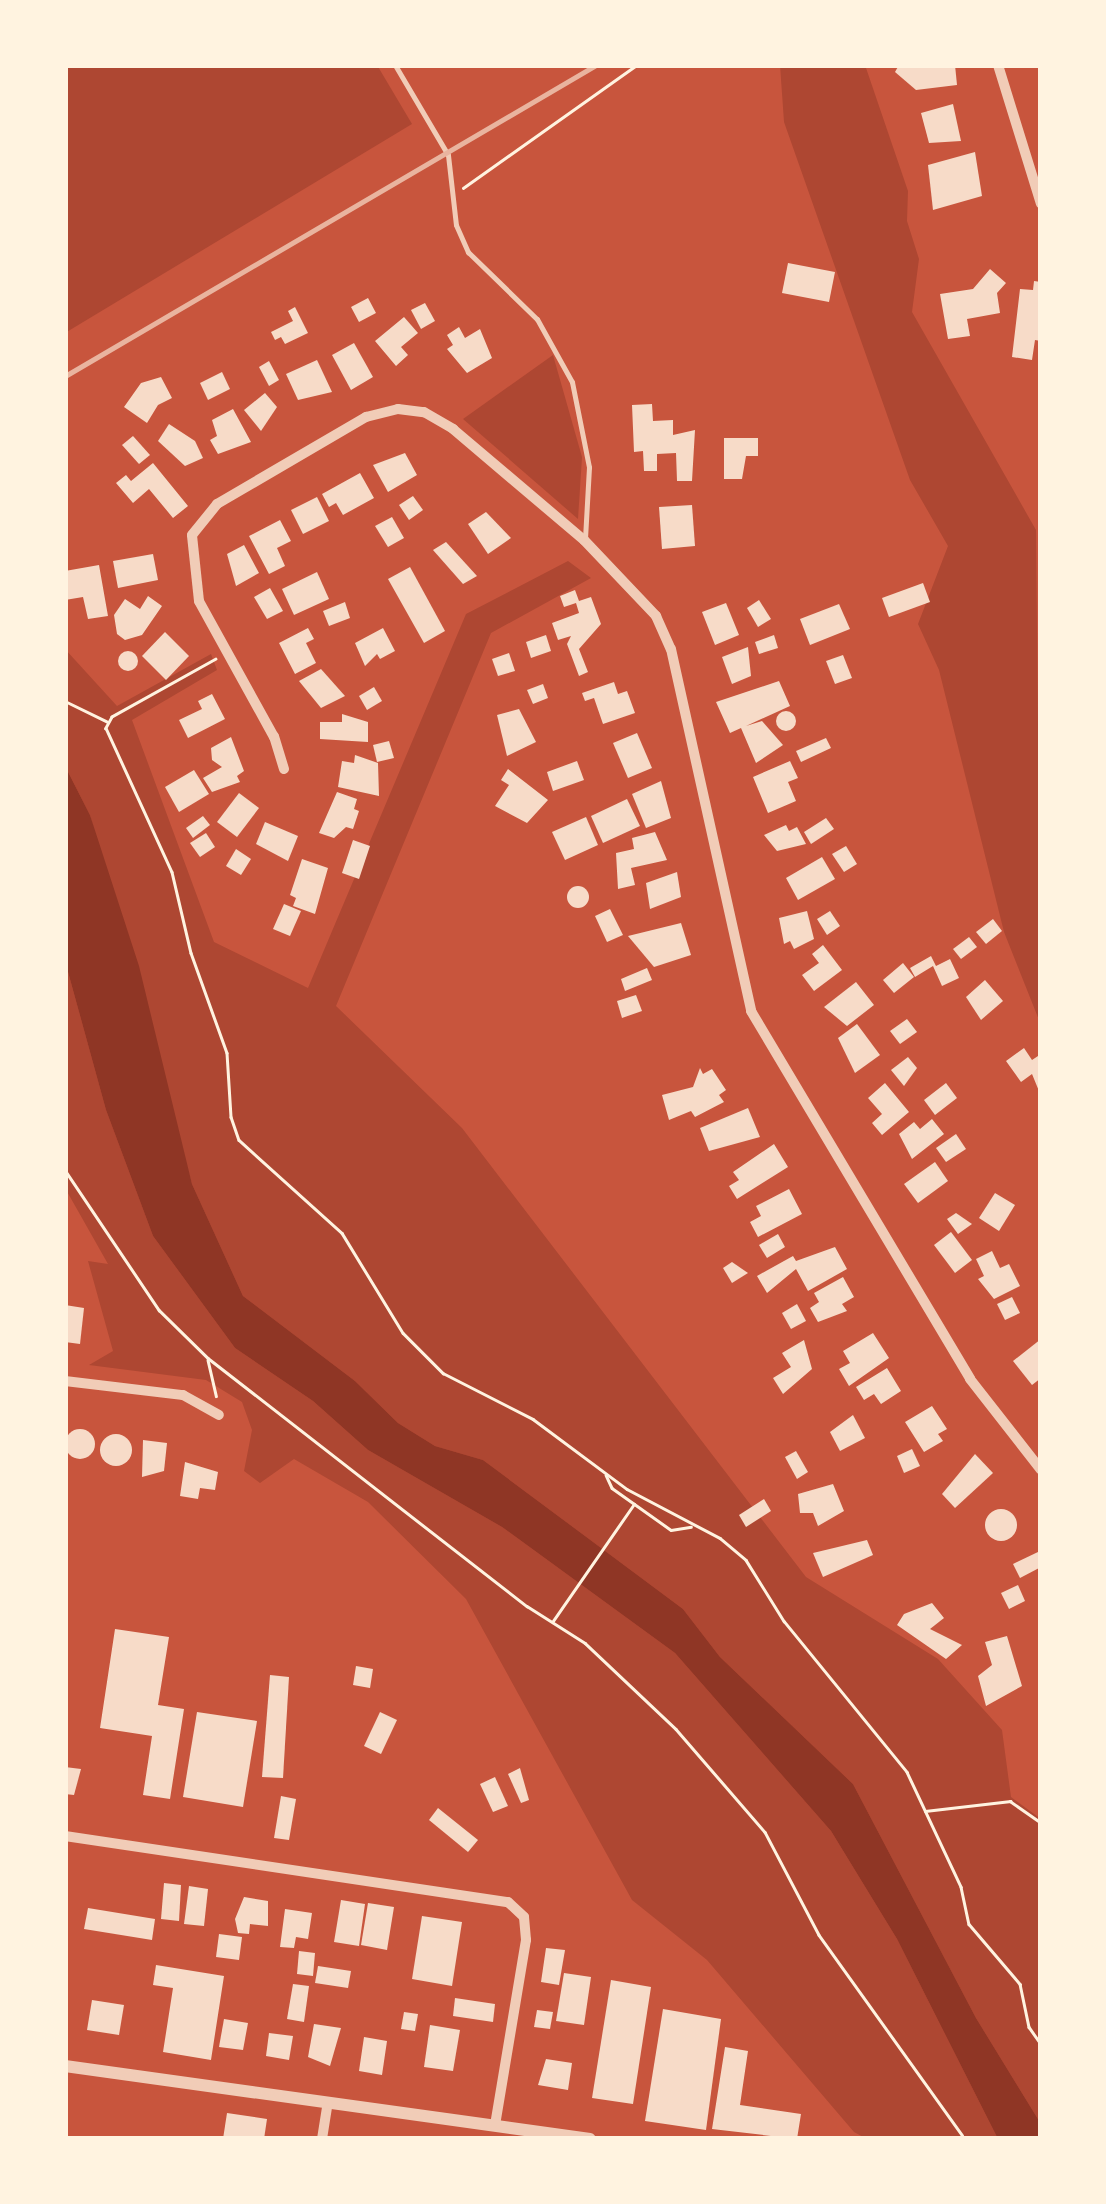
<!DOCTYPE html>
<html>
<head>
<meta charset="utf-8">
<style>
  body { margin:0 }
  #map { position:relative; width:1106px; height:2204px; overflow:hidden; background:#c8553d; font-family:"Titillium Web",sans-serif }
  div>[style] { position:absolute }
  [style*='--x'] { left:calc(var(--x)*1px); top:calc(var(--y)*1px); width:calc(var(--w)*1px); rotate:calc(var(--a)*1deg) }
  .green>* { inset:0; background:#ae4732 }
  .water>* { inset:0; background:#8f3625 }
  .building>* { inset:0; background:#f7dbc8 }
  .round { border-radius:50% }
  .path>* { height:2.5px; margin:-1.25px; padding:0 1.25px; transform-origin:1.25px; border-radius:1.25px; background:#fff3e0 }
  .service>* { height:5px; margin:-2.5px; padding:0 2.5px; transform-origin:2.5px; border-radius:2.5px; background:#f1ccb7 }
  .minor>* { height:10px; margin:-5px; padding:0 5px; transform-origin:5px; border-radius:5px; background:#f1ccb7 }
  .tertiary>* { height:12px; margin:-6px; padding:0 6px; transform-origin:6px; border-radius:6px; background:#f1ccb7 }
  .rail>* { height:5px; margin:-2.5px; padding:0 2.5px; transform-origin:2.5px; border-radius:2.5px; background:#e9b49f }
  span { translate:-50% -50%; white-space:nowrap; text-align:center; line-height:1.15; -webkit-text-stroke:10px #fff3e0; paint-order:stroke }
  .frame { position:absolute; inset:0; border:68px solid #fff3e0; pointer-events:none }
</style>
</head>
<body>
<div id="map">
  <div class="green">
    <i style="clip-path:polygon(65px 65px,377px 65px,412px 124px,65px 333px)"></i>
    <i style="clip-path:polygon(780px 65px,865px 65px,908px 191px,907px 221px,919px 259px,912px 312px,1036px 530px,1041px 1025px,1004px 932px,939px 670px,918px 624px,948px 546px,910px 480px,784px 122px)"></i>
    <i style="clip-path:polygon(553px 355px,582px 457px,578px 519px,463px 419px)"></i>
    <i style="clip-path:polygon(568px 561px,591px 578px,491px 633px,336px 1006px,462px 1128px,806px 1577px,938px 1659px,1002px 1730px,1011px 1797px,1041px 1819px,1041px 2124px,976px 2018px,853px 1784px,720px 1657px,683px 1609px,483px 1460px,435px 1446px,398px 1423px,355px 1381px,243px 1296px,192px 1184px,90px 815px,65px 766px,65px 649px,117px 706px,211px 654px,217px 670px,132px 720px,214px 942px,308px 988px,466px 614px)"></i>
    <i style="clip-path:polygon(65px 961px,106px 1110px,153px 1236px,235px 1348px,313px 1401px,368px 1450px,502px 1527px,675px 1653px,831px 1831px,897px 1939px,998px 2139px,867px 2139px,854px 2132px,707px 1960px,632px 1900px,466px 1599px,368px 1502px,294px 1459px,260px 1483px,244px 1471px,252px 1430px,242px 1402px,206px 1380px,89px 1365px,113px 1351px,88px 1261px,108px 1264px,65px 1188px)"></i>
  </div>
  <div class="water">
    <i style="clip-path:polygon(65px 766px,90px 815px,139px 966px,192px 1184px,243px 1296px,355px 1381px,398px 1423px,435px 1446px,483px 1460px,683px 1609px,720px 1657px,853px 1784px,976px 2018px,1041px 2124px,1041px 2139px,998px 2139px,897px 1939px,831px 1831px,675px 1653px,502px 1527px,368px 1450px,313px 1401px,235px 1348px,153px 1236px,106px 1110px,65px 961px)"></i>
  </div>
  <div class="building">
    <i style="clip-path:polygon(899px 65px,955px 65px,957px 85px,916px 90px,895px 72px)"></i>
    <i style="clip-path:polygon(953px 104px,961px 141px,929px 143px,921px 113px)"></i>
    <i style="clip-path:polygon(975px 152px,982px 196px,933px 210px,928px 165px)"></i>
    <i style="clip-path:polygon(788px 263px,835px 272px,829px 302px,782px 293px)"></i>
    <i style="clip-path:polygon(990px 269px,1006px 283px,997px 293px,1000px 313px,967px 319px,970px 336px,948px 339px,940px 294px,973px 289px)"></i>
    <i style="clip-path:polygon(1034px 281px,1041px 282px,1041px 341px,1035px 340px,1032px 360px,1012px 357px,1020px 289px,1033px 290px)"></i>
    <i style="clip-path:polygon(368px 298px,376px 313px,359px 322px,351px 307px)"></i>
    <i style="clip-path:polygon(425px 303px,435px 321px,421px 329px,411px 310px)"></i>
    <i style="clip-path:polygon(295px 307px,308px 333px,285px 344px,281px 337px,275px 340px,271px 332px,293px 321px,288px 311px)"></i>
    <i style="clip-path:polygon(404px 317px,418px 333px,401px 347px,408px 355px,396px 366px,375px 341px)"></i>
    <i style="clip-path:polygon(459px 327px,465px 338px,480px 329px,492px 358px,467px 373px,447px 349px,453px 345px,447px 335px)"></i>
    <i style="clip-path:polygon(354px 343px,373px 377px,351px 390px,332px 355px)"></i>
    <i style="clip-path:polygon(317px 360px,332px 392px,298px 400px,286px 374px)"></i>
    <i style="clip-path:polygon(269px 361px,279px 380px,269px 386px,259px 367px)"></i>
    <i style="clip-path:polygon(222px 372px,230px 389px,208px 400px,200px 383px)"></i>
    <i style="clip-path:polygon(161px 377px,172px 398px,158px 405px,147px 423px,124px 407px,141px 383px)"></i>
    <i style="clip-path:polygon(265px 393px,277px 407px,261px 431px,244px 410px)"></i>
    <i style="clip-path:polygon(652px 404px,653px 421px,673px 420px,673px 435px,695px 430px,692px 481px,677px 481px,676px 453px,657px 454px,657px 471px,644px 471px,643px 451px,634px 452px,632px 405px)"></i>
    <i style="clip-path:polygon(233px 409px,251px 442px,218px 454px,210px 440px,217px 436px,212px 420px)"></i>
    <i style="clip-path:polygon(169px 424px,195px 441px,203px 458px,185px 466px,158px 441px)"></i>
    <i style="clip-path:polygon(133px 436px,150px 455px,139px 464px,122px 445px)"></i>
    <i style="clip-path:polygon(724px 438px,758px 438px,758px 456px,746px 456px,742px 479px,724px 479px)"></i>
    <i style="clip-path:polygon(405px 453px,417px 475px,388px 492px,373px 465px)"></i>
    <i style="clip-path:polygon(153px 463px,188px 506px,173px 518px,149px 489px,133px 503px,116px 483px,126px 475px,131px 481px)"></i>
    <i style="clip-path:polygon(360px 473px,374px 498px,343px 515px,336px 503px,329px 507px,322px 494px)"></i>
    <i style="clip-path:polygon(413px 496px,423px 510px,409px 520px,399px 505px)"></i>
    <i style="clip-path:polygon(317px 497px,329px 521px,303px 534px,291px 510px)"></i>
    <i style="clip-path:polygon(692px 505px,695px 546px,662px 549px,659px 507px)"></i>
    <i style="clip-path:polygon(486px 512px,511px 538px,488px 554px,468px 524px)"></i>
    <i style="clip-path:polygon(392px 517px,404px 538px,388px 547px,375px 526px)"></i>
    <i style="clip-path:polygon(280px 520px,291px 541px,277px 548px,285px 566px,269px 574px,249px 536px)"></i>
    <i style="clip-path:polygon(446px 542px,477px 576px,463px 584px,433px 550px)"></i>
    <i style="clip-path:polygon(244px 545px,259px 573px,236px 586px,227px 554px)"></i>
    <i style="clip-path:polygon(153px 554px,158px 580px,118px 588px,113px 561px)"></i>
    <i style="clip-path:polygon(99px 565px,108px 616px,88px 619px,83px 597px,65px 600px,65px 571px)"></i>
    <i style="clip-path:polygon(410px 567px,445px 631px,424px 643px,388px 579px)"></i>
    <i style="clip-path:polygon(317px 572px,329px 599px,294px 615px,282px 589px)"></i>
    <i style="clip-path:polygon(923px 583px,930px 602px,889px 617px,882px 598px)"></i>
    <i style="clip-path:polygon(270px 588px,283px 611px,267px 619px,254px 597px)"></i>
    <i style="clip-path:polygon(575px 590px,579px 601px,591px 597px,601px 624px,579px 649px,588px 672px,579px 676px,567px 644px,571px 636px,558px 640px,552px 623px,579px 613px,576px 603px,564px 607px,560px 596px)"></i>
    <i style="clip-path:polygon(148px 596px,162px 606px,142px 635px,125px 640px,117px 634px,114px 615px,125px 599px,140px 609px)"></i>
    <i style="clip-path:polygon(759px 600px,771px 619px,758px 627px,747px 608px)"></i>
    <i style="clip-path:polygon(345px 602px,350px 618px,329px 626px,323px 611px)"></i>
    <i style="clip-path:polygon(726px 603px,739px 635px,715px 645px,702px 612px)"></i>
    <i style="clip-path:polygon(839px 604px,850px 629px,810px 645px,800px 619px)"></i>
    <i style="clip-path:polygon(308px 628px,314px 639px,306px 643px,316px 663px,295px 674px,279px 643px)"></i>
    <i style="clip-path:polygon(383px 628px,395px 651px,380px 659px,377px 654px,365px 666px,355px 643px)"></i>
    <i style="clip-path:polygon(165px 632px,189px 656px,166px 680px,142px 656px)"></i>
    <i style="clip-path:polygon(546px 635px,551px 651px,531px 658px,526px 642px)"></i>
    <i style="clip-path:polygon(774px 635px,778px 648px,759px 654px,755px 642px)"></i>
    <i style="clip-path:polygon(748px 647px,751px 676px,732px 684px,722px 657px)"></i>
    <i class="round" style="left:118px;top:651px;width:20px;height:20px"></i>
    <i style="clip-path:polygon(509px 653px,515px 671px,498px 676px,492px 659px)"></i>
    <i style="clip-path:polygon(843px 655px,852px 678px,835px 684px,826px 661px)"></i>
    <i style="clip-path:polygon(321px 669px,345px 696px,321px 708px,299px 681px)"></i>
    <i style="clip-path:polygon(779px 681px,790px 706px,746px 726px,762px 721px,783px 745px,756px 763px,741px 728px,730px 733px,716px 702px)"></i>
    <i style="clip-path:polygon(614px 682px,618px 694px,627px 691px,635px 713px,603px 724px,594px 698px,585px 701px,582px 693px)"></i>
    <i style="clip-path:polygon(543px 684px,548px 698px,533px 704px,527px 690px)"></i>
    <i style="clip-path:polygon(374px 687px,382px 701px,367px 710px,359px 696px)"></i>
    <i style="clip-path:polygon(212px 694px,225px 719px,188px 738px,179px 720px,202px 709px,198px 701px)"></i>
    <i style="clip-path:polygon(519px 709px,536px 742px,507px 756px,497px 715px)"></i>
    <i class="round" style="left:776px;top:711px;width:20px;height:20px"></i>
    <i style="clip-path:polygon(342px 714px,368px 722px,368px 742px,320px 739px,320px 722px,342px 722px)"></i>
    <i style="clip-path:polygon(637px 733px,652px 768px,628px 778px,613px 743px)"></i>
    <i style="clip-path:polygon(231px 737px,244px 771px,237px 776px,240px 782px,212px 792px,203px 778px,222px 767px,212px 760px,211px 748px)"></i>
    <i style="clip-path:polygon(826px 738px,831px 748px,801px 762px,796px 751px)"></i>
    <i style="clip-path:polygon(389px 741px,394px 758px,377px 762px,373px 745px)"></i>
    <i style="clip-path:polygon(355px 755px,378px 763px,379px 796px,338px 787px,342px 761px,354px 763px)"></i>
    <i style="clip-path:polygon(577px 761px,584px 780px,553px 791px,547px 772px)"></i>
    <i style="clip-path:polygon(790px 761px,798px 778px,788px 782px,796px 801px,768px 813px,753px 777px)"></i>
    <i style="clip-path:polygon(508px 769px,548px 800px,527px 823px,495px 806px,509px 785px,501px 780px)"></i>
    <i style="clip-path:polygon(194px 770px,209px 794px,179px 812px,165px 787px)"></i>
    <i style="clip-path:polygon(661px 781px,671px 818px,646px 828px,632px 794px)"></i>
    <i style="clip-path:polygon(337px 792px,357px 799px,354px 809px,359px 811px,353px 829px,346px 827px,334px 838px,319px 833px)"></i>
    <i style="clip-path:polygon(239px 793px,259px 808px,237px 837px,217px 822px)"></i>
    <i style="clip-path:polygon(627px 799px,640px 826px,603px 843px,591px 816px)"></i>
    <i style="clip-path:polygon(203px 816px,210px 825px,193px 838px,186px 828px)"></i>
    <i style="clip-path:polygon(586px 817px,598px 845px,565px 860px,552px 832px)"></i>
    <i style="clip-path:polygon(826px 818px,834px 829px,811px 844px,804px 832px)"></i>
    <i style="clip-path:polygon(265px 822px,298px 836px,288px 861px,256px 844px)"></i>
    <i style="clip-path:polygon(786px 825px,789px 831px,797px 827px,806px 844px,777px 851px,764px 835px)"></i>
    <i style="clip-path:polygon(655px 832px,667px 860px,631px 868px,635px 885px,618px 889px,616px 853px,634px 849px,632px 838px)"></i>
    <i style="clip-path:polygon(206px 833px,215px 847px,200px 857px,190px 843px)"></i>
    <i style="clip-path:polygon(353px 840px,370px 846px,359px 879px,342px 873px)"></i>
    <i style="clip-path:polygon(846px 846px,857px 864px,844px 872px,832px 854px)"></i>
    <i style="clip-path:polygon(236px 849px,251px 859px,241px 875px,226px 866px)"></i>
    <i style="clip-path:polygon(822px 857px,835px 879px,798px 900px,786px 878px)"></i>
    <i style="clip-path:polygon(302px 859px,328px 868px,315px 914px,293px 906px,296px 898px,290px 895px)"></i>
    <i style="clip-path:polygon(677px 872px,681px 897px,650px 909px,646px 883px)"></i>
    <i class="round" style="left:567px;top:886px;width:22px;height:22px"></i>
    <i style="clip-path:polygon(284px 904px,301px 911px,290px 936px,273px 929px)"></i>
    <i style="clip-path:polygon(610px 909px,623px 935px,607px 942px,595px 916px)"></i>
    <i style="clip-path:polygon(807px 911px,814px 939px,794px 949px,790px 941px,784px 944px,779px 918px)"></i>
    <i style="clip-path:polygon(830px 911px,840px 926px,827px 935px,817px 919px)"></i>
    <i style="clip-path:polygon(993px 919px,1002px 931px,986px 944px,976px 932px)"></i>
    <i style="clip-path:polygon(681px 923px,691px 955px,654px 967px,628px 936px)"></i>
    <i style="clip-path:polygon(969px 937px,977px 947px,961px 959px,953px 949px)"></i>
    <i style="clip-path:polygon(823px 945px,842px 970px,814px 991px,802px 975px,819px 963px,812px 954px)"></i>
    <i style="clip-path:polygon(931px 956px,936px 966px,950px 959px,959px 978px,942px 986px,933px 966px,915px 977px,910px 968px)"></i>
    <i style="clip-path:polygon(903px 963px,914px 977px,894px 993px,883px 980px)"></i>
    <i style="clip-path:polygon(647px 968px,652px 980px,625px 991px,621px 979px)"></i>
    <i style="clip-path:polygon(985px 980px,1003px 1001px,981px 1020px,966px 997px)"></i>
    <i style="clip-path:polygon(856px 982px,874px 1005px,847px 1026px,824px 1007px)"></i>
    <i style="clip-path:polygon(636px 995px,642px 1011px,622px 1018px,617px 1001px)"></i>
    <i style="clip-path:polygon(907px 1019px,917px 1032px,900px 1044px,890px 1031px)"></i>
    <i style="clip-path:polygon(857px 1024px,880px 1055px,855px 1073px,838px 1038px)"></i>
    <i style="clip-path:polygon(1024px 1048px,1032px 1060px,1041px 1054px,1041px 1096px,1032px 1074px,1021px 1082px,1006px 1061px)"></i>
    <i style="clip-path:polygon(908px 1057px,917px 1068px,904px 1086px,891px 1070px)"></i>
    <i style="clip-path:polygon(700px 1068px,703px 1074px,712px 1069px,726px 1090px,719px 1095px,724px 1102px,695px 1117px,691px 1111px,669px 1120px,662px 1095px,693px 1087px)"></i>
    <i style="clip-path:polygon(885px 1083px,909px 1112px,882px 1135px,872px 1123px,882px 1114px,868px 1098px)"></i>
    <i style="clip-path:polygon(946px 1083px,957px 1098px,935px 1115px,924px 1100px)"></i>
    <i style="clip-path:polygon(748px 1108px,760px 1137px,709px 1151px,700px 1128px)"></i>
    <i style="clip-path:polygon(932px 1119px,944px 1134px,912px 1159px,899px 1134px,914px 1122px,920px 1129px)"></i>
    <i style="clip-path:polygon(956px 1134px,966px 1149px,946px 1162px,936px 1148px)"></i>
    <i style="clip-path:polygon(774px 1144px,788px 1167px,737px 1199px,729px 1186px,739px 1180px,733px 1172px)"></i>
    <i style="clip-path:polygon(935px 1162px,948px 1181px,918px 1203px,904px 1184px)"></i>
    <i style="clip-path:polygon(789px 1189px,802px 1214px,758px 1237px,750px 1222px,761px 1216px,756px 1206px)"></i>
    <i style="clip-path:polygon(995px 1193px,1015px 1205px,999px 1231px,979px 1218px)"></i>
    <i style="clip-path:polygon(956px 1213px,972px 1224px,958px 1234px,947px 1219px)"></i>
    <i style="clip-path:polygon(951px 1232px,972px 1260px,955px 1273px,934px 1245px)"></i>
    <i style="clip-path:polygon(778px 1234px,785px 1247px,767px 1258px,759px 1245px)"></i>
    <i style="clip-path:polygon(835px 1247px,847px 1269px,808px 1291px,796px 1269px,767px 1293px,757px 1276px,793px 1256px,796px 1261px)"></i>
    <i style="clip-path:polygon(992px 1251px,1000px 1268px,1009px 1264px,1020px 1286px,994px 1299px,978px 1279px,984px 1276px,976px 1259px)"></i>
    <i style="clip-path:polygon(732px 1262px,748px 1273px,732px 1283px,723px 1268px)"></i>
    <i style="clip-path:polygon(843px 1277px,854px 1297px,842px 1304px,847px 1311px,818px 1322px,810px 1308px,819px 1302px,814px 1293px)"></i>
    <i style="clip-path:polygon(1012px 1297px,1020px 1313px,1005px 1320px,997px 1304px)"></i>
    <i style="clip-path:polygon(797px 1304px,806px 1321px,791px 1329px,782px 1313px)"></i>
    <i style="clip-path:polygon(65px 1305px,84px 1308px,80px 1344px,65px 1342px)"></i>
    <i style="clip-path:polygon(873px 1333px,889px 1358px,849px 1386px,839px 1369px,850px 1363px,843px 1351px)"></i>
    <i style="clip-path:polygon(1041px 1339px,1041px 1378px,1032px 1385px,1013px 1361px)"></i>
    <i style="clip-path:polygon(804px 1340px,812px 1369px,783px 1394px,773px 1378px,791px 1367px,782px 1353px)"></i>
    <i style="clip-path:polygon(887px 1368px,901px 1391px,881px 1404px,874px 1394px,864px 1400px,856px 1387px)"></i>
    <i style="clip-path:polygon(932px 1406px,947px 1429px,938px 1434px,943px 1441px,924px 1452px,905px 1422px)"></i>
    <i style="clip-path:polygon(853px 1415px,865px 1438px,840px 1451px,830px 1432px)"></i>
    <i class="round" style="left:65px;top:1429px;width:30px;height:30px"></i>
    <i class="round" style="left:100px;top:1434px;width:32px;height:32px"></i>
    <i style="clip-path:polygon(143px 1440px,167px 1443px,164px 1471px,142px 1477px)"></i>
    <i style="clip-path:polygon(912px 1449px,920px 1466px,904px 1473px,897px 1456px)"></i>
    <i style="clip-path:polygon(796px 1451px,808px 1472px,797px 1479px,785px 1457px)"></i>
    <i style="clip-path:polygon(975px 1454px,993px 1473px,955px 1508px,942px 1494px)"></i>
    <i style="clip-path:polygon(185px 1462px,218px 1472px,215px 1490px,200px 1488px,198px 1499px,180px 1496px)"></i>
    <i style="clip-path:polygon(833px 1484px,844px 1511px,818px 1526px,813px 1513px,800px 1513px,798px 1494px)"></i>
    <i style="clip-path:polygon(764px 1499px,771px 1511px,746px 1527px,739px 1515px)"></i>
    <i class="round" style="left:985px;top:1509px;width:32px;height:32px"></i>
    <i style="clip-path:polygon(867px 1540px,873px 1555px,823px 1577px,813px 1553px)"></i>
    <i style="clip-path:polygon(1038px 1552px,1041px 1567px,1020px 1578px,1013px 1564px)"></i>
    <i style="clip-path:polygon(1018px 1585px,1025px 1601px,1009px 1609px,1001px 1593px)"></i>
    <i style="clip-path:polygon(932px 1603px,944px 1618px,930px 1629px,962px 1645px,946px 1659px,897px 1625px,904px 1614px)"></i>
    <i style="clip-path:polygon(115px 1629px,169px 1637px,158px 1705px,184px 1709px,170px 1799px,143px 1795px,152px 1736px,100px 1728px)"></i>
    <i style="clip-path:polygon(1007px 1636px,1022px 1686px,986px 1706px,978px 1676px,992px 1665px,985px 1642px)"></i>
    <i style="clip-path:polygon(356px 1666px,373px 1669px,370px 1688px,353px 1685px)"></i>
    <i style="clip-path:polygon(270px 1675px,289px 1677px,283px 1778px,262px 1777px)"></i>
    <i style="clip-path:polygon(197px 1712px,257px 1721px,243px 1807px,183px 1797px)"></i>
    <i style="clip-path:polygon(380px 1712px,397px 1720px,381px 1754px,364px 1746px)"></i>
    <i style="clip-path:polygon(65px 1767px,81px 1769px,74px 1795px,65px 1794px)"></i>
    <i style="clip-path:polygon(520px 1768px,529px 1800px,521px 1803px,508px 1774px)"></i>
    <i style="clip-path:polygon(495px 1777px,508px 1806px,493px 1812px,480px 1784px)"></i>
    <i style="clip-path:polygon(281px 1796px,296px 1799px,289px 1840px,274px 1838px)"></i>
    <i style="clip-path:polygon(438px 1808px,478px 1840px,468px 1852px,429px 1820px)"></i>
    <i style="clip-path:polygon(164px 1883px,181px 1885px,179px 1921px,161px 1919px)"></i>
    <i style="clip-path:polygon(189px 1886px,208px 1889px,204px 1926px,184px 1924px)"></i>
    <i style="clip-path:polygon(244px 1897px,268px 1901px,268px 1926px,250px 1924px,249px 1934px,238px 1933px,235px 1919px)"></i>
    <i style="clip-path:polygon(341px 1900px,365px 1904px,359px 1946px,334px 1942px)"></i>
    <i style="clip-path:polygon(368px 1903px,394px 1907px,387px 1950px,361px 1945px)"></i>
    <i style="clip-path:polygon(88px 1908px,155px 1919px,152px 1940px,84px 1929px)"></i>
    <i style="clip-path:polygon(285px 1909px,312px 1913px,308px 1939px,296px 1937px,294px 1948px,280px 1947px)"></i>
    <i style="clip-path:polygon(422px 1916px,462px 1922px,452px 1986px,412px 1979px)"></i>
    <i style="clip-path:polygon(219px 1934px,242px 1937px,239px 1960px,216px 1957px)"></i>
    <i style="clip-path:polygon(546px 1948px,565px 1950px,559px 1985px,541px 1982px)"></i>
    <i style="clip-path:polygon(299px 1951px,315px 1953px,313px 1976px,297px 1974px)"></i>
    <i style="clip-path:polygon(156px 1965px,224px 1976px,211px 2060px,163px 2052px,173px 1988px,153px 1985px)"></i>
    <i style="clip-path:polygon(318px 1966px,351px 1971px,348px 1988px,315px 1983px)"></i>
    <i style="clip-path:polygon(564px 1973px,591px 1977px,584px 2025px,556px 2021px)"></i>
    <i style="clip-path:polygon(611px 1980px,651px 1987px,633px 2104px,592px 2098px)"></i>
    <i style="clip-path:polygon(293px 1984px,309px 1986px,304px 2022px,287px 2019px)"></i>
    <i style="clip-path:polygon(455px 1998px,495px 2004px,493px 2022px,453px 2016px)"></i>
    <i style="clip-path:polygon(92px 2000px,124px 2005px,119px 2035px,87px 2030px)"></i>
    <i style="clip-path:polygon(663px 2009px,721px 2019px,706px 2130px,645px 2121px)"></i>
    <i style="clip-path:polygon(537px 2010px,553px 2012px,550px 2029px,534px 2027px)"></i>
    <i style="clip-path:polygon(404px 2012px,418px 2014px,415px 2031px,401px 2029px)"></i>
    <i style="clip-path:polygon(224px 2019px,248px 2023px,243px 2050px,219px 2047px)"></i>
    <i style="clip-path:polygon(314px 2024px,341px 2028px,330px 2066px,308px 2057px)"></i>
    <i style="clip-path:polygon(430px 2025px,460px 2030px,453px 2071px,424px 2067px)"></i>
    <i style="clip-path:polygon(269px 2033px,293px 2036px,289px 2060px,266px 2056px)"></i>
    <i style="clip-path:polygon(364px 2037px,387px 2041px,382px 2075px,359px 2071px)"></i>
    <i style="clip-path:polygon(725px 2047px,748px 2051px,740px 2105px,801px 2114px,797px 2139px,712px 2129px)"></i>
    <i style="clip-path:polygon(546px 2059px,572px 2063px,568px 2090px,538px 2085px)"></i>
    <i style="clip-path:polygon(227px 2113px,267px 2119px,264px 2139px,223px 2139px)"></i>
  </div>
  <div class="path">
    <i style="--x:463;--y:188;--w:213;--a:-35.3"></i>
    <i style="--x:216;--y:659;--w:119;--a:150.9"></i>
    <i style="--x:112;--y:717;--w:13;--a:119"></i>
    <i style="--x:106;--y:728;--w:158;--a:65.4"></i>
    <i style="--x:172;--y:872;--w:83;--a:76.8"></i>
    <i style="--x:191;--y:953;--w:106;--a:70.2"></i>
    <i style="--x:227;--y:1053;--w:64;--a:86.4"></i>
    <i style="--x:231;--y:1117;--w:24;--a:71"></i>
    <i style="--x:239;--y:1140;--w:139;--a:42.1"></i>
    <i style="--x:342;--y:1233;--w:117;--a:58.6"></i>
    <i style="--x:403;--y:1333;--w:57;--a:45"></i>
    <i style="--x:443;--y:1373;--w:101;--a:27.1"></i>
    <i style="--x:533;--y:1419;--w:117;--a:36.7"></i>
    <i style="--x:627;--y:1489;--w:105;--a:27.8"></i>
    <i style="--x:720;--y:1538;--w:34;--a:40"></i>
    <i style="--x:746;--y:1560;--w:72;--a:58.1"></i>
    <i style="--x:784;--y:1621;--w:195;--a:50.8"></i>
    <i style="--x:907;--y:1772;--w:127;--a:64.8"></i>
    <i style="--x:961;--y:1887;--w:38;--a:78"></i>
    <i style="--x:969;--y:1924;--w:79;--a:49.6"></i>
    <i style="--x:1020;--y:1984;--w:44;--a:78.2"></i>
    <i style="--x:1029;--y:2027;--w:21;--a:55"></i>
    <i style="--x:65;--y:701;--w:46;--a:26"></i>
    <i style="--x:65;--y:1170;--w:169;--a:56.1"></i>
    <i style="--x:159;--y:1310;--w:69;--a:44.4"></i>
    <i style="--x:208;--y:1358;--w:404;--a:37.9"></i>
    <i style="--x:527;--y:1606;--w:69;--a:32.5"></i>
    <i style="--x:585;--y:1643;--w:125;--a:43.4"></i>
    <i style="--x:676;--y:1729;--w:136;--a:49.2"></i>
    <i style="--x:765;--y:1832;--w:116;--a:62.3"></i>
    <i style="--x:819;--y:1935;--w:246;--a:54.4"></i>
    <i style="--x:208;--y:1360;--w:37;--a:77"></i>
    <i style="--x:606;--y:1475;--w:14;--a:65"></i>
    <i style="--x:612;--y:1488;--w:72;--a:35.4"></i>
    <i style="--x:671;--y:1530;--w:20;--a:-9"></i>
    <i style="--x:553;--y:1621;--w:142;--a:-55.3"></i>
    <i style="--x:925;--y:1811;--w:86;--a:-6.7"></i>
    <i style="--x:1010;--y:1801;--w:38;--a:35"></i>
    <i style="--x:944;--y:2139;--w:21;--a:0"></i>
  </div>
  <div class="service">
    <i style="--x:395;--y:65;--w:104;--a:59.5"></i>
    <i style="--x:448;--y:155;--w:70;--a:83.5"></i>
    <i style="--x:456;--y:225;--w:30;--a:66"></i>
    <i style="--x:468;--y:252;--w:96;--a:44.2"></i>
    <i style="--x:537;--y:319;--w:72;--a:60.9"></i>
    <i style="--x:572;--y:382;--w:87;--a:78.7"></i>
    <i style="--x:589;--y:467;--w:71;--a:93.2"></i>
  </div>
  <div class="minor">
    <i style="--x:998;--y:65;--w:145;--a:72.8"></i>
    <i style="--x:284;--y:769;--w:34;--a:-107"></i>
    <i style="--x:274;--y:737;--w:155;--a:-118.9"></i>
    <i style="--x:199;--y:601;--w:66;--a:-96.1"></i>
    <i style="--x:192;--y:535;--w:40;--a:-51"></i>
    <i style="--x:217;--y:504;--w:173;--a:-30.3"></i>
    <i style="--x:366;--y:417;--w:33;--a:-14"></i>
    <i style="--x:398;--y:409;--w:26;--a:7"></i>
    <i style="--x:424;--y:412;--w:34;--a:30"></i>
    <i style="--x:453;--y:429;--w:172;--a:40.3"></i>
    <i style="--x:584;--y:540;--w:105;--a:46.5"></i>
    <i style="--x:656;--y:616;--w:36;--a:66"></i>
    <i style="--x:671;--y:649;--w:371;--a:77.5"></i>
    <i style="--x:751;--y:1011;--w:428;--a:59.2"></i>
    <i style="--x:970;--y:1379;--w:115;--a:52"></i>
    <i style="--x:65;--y:1381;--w:119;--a:6.8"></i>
    <i style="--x:183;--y:1395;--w:41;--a:29.1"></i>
    <i style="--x:65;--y:1836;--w:448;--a:8.5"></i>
    <i style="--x:508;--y:1902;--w:22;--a:43"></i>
    <i style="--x:524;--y:1917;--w:23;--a:85"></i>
    <i style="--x:526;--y:1940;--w:188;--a:99.5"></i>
    <i style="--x:322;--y:2139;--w:36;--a:-81"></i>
  </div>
  <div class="tertiary">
    <i style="--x:65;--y:2066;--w:530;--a:7.92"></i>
  </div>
  <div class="rail">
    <i style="--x:65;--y:376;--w:615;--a:-30.36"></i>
  </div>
  <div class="frame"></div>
</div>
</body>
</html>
